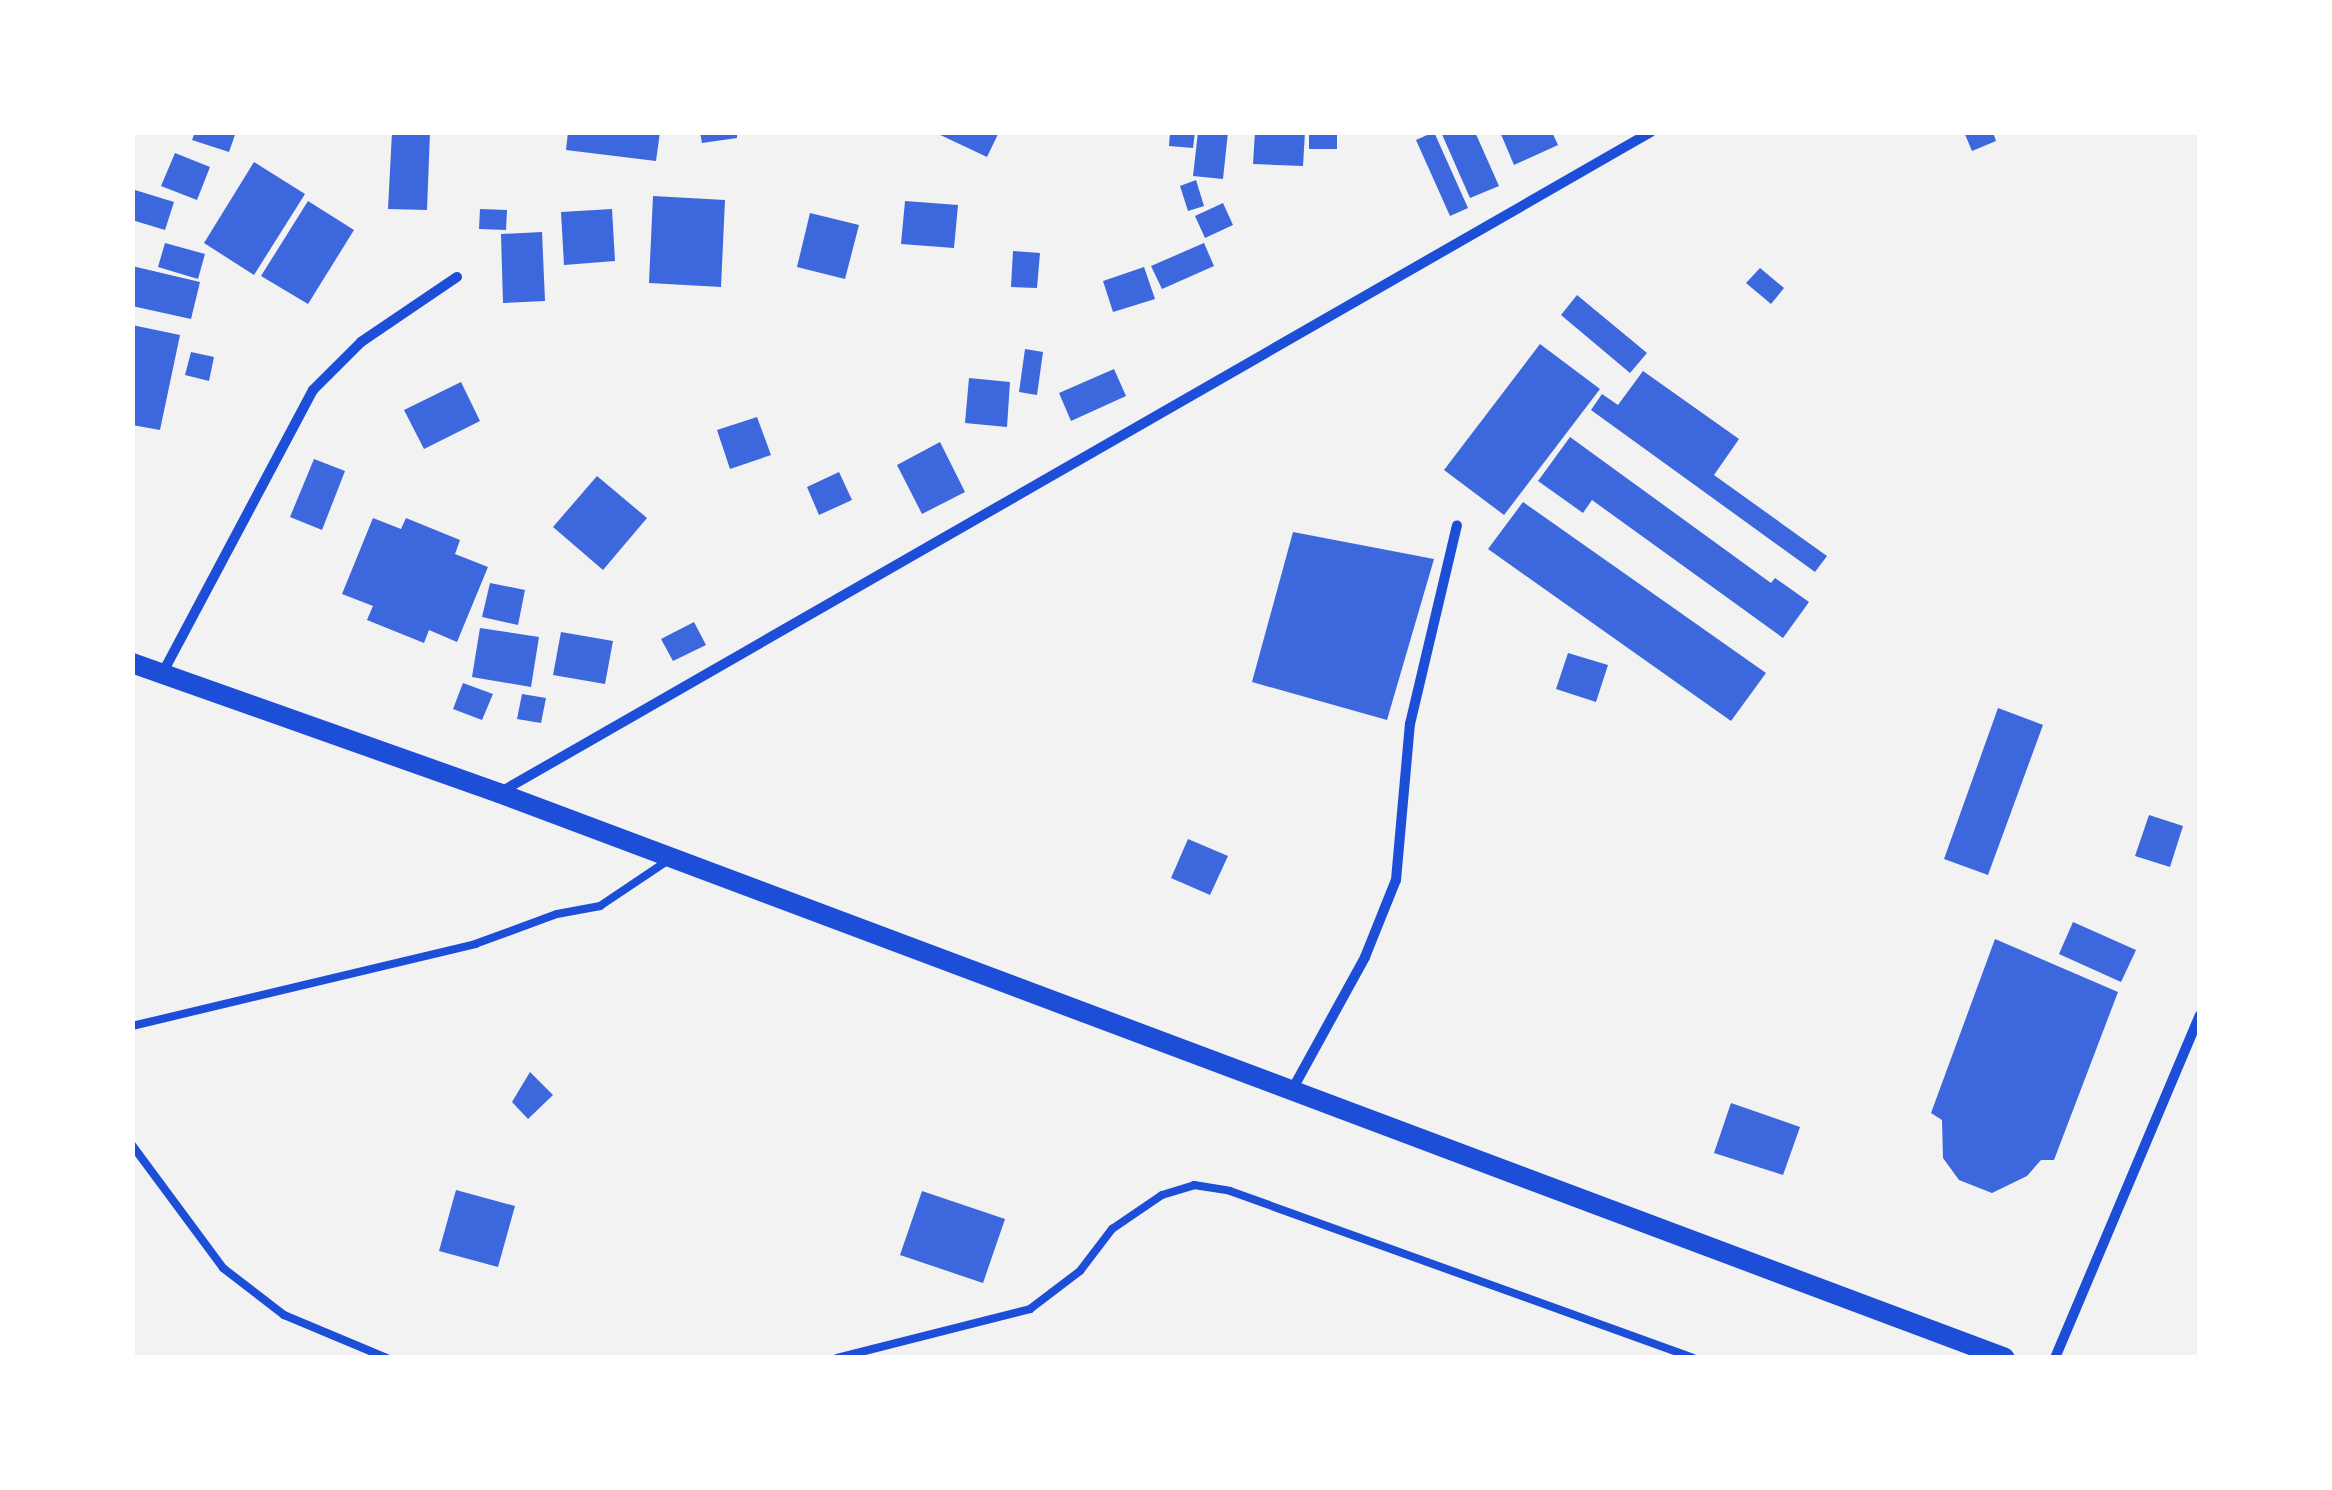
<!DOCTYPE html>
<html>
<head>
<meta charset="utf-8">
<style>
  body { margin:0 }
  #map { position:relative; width:2332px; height:1490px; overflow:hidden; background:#f2f2f2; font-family:"DM Sans",sans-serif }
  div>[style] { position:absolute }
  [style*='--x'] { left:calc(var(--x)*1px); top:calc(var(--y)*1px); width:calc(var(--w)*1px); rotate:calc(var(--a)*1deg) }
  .building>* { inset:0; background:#3d67dc }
  .service>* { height:8px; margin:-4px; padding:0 4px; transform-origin:4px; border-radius:4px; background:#1d4ed8 }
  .minor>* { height:10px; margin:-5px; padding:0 5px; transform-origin:5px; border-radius:5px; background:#1d4ed8 }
  .secondary>* { height:20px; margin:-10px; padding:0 10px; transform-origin:10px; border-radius:10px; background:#1d4ed8 }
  span { translate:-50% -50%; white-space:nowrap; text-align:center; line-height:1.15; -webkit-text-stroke:10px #fff; paint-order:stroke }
  .frame { position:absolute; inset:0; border:135px solid #fff; pointer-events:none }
</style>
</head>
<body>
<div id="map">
  <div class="building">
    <i style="clip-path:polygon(195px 132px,236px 132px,229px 152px,192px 140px)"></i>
    <i style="clip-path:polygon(392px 132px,430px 132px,427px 210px,388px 209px)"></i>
    <i style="clip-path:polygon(568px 132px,660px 132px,656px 161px,566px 150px)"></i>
    <i style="clip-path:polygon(700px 132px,737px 132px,737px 138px,702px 143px)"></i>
    <i style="clip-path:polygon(934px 132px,999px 132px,987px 157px)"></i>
    <i style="clip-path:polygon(1170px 132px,1195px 132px,1193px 148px,1169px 146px)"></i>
    <i style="clip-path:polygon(1198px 132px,1228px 132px,1223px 179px,1193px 176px)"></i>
    <i style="clip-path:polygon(1255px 132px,1305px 132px,1303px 166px,1253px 164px)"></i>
    <i style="clip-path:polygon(1309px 132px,1337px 132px,1337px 149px,1309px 149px)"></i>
    <i style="clip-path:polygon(1434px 132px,1468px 208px,1450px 216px,1416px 140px)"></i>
    <i style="clip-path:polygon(1441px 132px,1475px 132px,1499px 186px,1470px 198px)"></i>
    <i style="clip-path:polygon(1500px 132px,1552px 132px,1558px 145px,1514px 165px)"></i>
    <i style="clip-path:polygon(1964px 132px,1993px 132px,1996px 141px,1972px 151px)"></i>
    <i style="clip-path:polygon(175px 153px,210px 167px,197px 200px,161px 186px)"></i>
    <i style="clip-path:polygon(254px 162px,305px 194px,254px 275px,204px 243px)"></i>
    <i style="clip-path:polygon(1196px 180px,1204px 206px,1188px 211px,1180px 186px)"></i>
    <i style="clip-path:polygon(135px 190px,174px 202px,165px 230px,132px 220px)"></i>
    <i style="clip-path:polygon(653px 196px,725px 200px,721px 287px,649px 283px)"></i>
    <i style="clip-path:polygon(308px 201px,354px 230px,308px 304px,261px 276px)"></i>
    <i style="clip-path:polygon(905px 201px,958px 205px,954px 248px,901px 244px)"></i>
    <i style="clip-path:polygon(1223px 203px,1233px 225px,1205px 238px,1195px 216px)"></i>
    <i style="clip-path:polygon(480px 209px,507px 210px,506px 230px,479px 229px)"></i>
    <i style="clip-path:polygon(612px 209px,615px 261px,564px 265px,561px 212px)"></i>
    <i style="clip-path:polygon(810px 213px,859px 225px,845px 279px,797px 267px)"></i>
    <i style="clip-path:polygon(542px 232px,545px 301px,503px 303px,501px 234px)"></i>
    <i style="clip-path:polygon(165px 243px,205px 254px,198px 279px,158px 267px)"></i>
    <i style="clip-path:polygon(1204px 243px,1214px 266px,1162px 289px,1151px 266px)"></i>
    <i style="clip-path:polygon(1013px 251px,1040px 253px,1037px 288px,1011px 287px)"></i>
    <i style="clip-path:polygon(132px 266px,200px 282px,191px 319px,132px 306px)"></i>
    <i style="clip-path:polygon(1144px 267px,1155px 299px,1113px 312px,1103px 281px)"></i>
    <i style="clip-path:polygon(1760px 268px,1784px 288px,1771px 304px,1746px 283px)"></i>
    <i style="clip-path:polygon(1577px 295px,1647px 353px,1630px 373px,1561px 315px)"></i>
    <i style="clip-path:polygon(132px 325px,180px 335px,160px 430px,132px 425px)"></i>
    <i style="clip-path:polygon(1540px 344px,1600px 389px,1504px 515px,1444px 470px)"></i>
    <i style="clip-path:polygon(1025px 349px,1043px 352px,1037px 395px,1019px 392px)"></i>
    <i style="clip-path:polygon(191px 352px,214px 357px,209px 381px,185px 375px)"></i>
    <i style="clip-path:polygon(1114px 369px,1126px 396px,1071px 421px,1059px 393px)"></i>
    <i style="clip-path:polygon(1643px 371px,1739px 439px,1714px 475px,1827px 556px,1815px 572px,1591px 410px,1602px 394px,1618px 405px)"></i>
    <i style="clip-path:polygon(969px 378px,1010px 382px,1007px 427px,965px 423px)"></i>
    <i style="clip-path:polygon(461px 382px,480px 421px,424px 449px,404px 410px)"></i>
    <i style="clip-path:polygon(757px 417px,771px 455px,730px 469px,717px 430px)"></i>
    <i style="clip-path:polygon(1570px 437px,1771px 583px,1775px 578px,1809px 602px,1783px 638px,1592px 500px,1583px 513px,1538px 481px)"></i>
    <i style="clip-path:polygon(940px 442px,965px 492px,922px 514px,897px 465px)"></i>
    <i style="clip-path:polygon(314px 459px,345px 471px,322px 530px,290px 517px)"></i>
    <i style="clip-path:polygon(839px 472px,852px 500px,819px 515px,807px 487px)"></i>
    <i style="clip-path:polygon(597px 476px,647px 518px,603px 570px,553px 527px)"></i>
    <i style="clip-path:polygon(1523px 502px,1766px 673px,1731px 721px,1488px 549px)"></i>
    <i style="clip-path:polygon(373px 518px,401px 529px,406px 518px,460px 540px,455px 554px,488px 567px,457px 642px,429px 630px,424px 643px,367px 620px,373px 606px,342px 594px)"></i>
    <i style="clip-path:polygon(1293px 532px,1434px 559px,1387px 720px,1252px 682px)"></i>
    <i style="clip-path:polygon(490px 583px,525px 590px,518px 625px,482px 617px)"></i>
    <i style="clip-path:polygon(694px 622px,706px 645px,673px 661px,661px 639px)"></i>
    <i style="clip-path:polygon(480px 628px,539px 637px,531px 687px,472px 677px)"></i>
    <i style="clip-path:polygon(561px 632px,613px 641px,605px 684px,553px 675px)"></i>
    <i style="clip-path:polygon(1568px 653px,1608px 665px,1596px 702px,1556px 689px)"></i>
    <i style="clip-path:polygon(463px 683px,493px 694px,482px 720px,453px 709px)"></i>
    <i style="clip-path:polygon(522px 694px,546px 698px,541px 723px,517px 719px)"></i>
    <i style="clip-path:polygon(1998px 708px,2043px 725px,1988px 875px,1944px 859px)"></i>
    <i style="clip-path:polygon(2149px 815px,2183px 826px,2170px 867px,2135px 856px)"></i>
    <i style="clip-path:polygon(1188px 839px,1228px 856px,1210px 895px,1171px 878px)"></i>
    <i style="clip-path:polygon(2073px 922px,2136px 950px,2121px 982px,2059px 954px)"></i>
    <i style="clip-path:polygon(1995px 939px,2118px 992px,2054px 1160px,2041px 1160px,2027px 1176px,1992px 1193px,1959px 1180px,1943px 1158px,1942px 1120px,1931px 1113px)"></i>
    <i style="clip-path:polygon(530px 1072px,553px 1095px,528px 1119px,512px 1102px)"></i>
    <i style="clip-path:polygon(1731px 1103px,1800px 1127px,1783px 1175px,1714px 1153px)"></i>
    <i style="clip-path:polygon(456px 1190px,515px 1206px,498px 1267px,439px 1251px)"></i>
    <i style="clip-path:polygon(922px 1191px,1005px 1219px,983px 1283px,900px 1255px)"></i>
  </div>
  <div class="service">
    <i style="--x:132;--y:1026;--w:353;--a:-13.4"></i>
    <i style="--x:475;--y:944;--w:87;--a:-20.1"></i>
    <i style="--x:557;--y:914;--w:44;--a:-10.5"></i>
    <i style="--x:600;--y:906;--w:81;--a:-33.9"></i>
    <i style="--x:132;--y:1145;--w:153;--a:53.5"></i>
    <i style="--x:223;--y:1268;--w:77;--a:37.6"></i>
    <i style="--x:284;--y:1315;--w:112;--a:22.7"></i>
    <i style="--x:837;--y:1358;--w:199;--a:-14.2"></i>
    <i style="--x:1030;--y:1309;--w:63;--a:-37.2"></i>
    <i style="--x:1080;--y:1271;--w:53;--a:-52.7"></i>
    <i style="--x:1112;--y:1229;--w:60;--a:-34.2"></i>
    <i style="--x:1162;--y:1195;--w:34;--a:-17"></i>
    <i style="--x:1194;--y:1185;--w:36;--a:9"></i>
    <i style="--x:1230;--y:1191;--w:492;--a:19.8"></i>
  </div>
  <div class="minor">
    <i style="--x:162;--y:674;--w:322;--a:-62"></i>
    <i style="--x:313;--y:390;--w:68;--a:-45"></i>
    <i style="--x:361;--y:342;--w:116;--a:-34.1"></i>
    <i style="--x:499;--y:793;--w:1328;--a:-29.85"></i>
    <i style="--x:1292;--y:1090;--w:152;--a:-61.2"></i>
    <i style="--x:1365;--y:957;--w:83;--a:-68.1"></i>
    <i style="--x:1396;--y:880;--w:157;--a:-84.9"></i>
    <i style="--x:1410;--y:724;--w:204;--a:-76.7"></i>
    <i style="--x:2055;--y:1358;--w:372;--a:-67.1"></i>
  </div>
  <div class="secondary">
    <i style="--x:132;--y:663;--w:389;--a:19.5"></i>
    <i style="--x:499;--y:793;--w:1608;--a:20.56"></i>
  </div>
  <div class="frame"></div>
</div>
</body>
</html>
